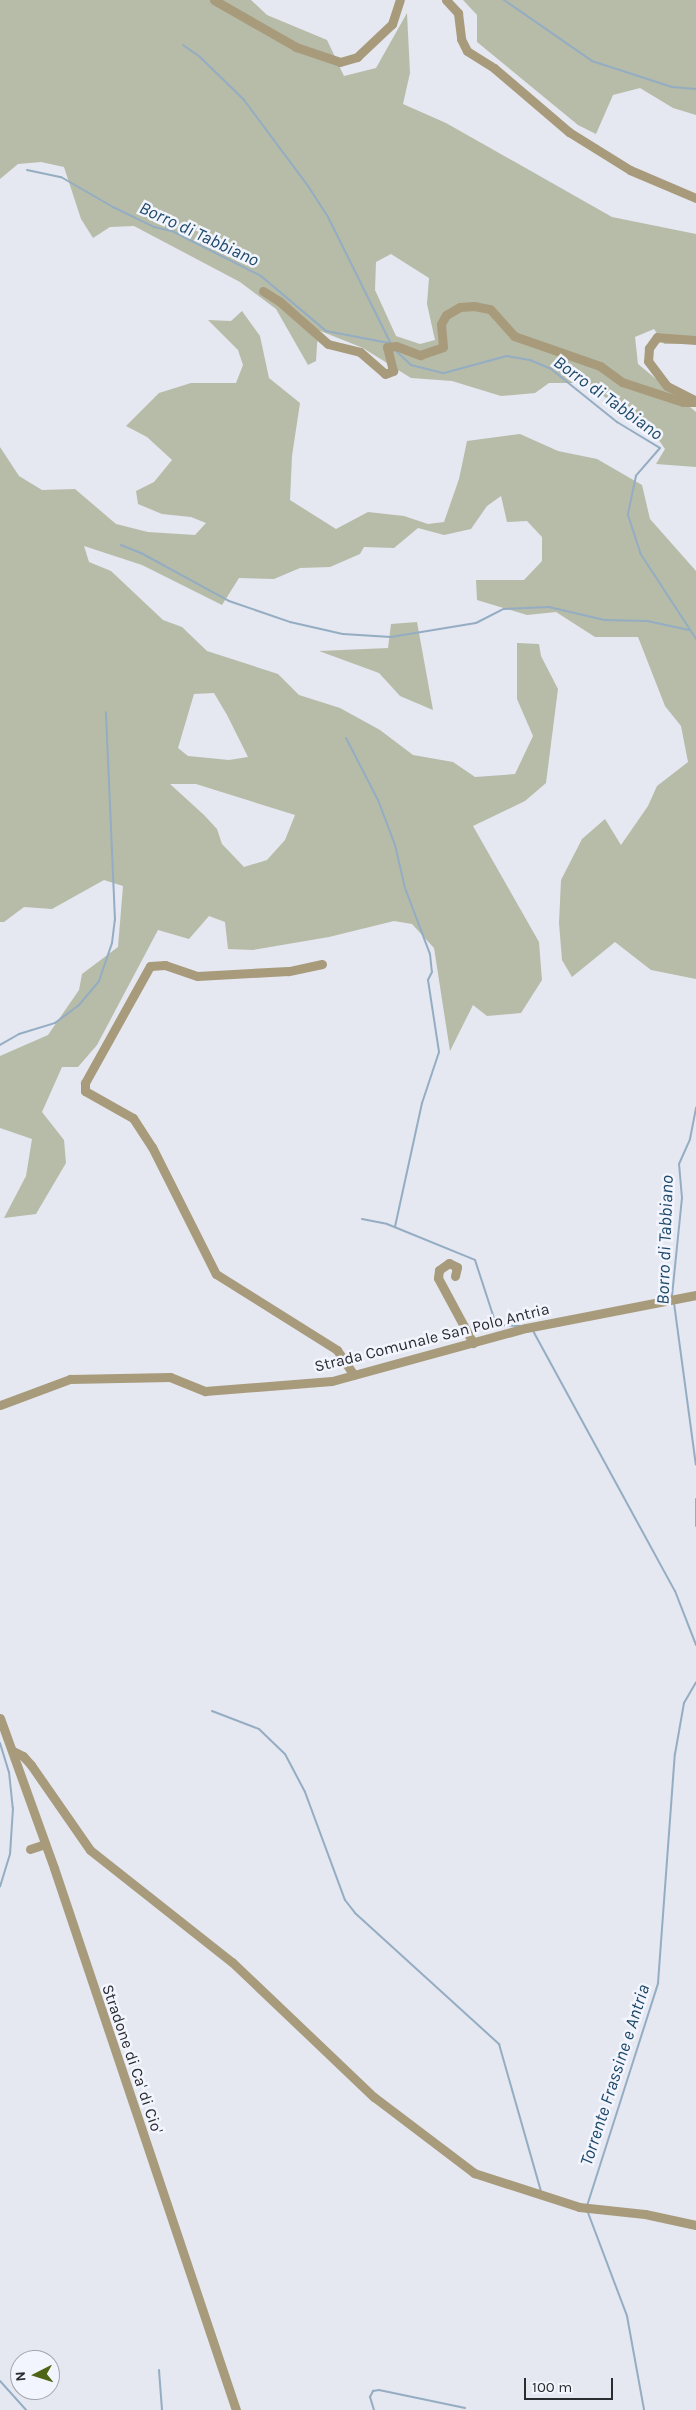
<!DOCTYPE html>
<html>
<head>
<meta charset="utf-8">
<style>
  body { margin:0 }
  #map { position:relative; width:696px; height:2410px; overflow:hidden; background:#e5e7f1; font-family:Karla,sans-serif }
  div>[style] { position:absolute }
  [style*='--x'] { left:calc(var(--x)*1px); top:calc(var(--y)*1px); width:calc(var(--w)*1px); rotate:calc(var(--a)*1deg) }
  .green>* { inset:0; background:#b7bca8 }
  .stream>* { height:2px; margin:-1px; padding:0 1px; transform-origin:1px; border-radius:1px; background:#94adc3 }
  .minor>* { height:9px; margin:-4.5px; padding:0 4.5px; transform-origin:4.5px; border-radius:4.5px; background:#a89b7c }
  span { translate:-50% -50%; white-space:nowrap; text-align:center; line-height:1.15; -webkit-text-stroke:5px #f3f5fe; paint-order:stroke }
  .street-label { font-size:16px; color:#2b2c30 }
  .water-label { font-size:18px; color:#1e4969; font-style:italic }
  .north { position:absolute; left:10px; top:2350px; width:50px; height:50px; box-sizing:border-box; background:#f3f5fe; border:1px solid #a3a5ac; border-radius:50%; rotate:265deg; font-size:14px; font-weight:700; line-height:20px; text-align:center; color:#2b2c30 }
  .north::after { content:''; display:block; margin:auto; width:18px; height:22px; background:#4d6515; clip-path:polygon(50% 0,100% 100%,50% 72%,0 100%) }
  .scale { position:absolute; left:524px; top:2378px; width:89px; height:22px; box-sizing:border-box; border:2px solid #2b2c30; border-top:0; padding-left:6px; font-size:15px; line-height:18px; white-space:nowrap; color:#2b2c30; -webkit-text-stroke:4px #f3f5fe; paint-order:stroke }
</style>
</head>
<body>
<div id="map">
  <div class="green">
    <i style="clip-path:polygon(evenodd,0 0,251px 0,267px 15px,327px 40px,344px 76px,376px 68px,407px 13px,410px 73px,403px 104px,446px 123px,612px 217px,696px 234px,696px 344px,664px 344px,654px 329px,635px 337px,638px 364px,696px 412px,696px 467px,656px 464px,665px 449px,658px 439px,587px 383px,549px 383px,535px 393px,501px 396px,452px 381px,411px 378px,363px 348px,318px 330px,316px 361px,308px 365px,276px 309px,240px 282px,134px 226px,110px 227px,93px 238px,81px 219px,64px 167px,41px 162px,18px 164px,0 179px,0 0,391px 254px,429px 278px,427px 304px,435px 340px,420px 344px,396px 336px,375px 290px,376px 262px,391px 254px)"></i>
    <i style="clip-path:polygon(463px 0,696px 0,696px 115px,673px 108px,640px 88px,613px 95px,596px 134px,578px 125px,477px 42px,477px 15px)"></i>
    <i style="clip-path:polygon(evenodd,242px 311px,260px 336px,269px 378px,300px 403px,292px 456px,290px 500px,336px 529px,368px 512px,404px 516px,428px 524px,444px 522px,459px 479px,467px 441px,520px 434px,558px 451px,597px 459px,642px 485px,650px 519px,696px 571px,696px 979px,651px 970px,615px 942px,572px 977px,562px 960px,559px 923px,561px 880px,582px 839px,605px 819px,621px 845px,648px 806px,657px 786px,688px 762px,681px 726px,665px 706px,638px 637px,595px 637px,556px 612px,527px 615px,477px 600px,476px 580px,524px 580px,542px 561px,542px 537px,527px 521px,507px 522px,501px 496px,487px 506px,471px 529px,444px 535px,418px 528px,394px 548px,364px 547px,360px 554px,330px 567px,300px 568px,274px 579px,239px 578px,222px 605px,142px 565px,84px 546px,89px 562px,111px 571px,163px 620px,182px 627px,207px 651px,278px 674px,299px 695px,340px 708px,380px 730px,413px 755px,453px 762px,475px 777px,515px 774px,533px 736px,517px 699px,517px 643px,539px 644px,541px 656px,558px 689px,546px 783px,525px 801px,473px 826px,539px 942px,542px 980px,521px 1013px,487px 1016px,473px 1005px,450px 1051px,434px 948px,412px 924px,394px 921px,329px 937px,253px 950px,228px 949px,225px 922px,209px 916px,189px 939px,158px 930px,97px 1045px,78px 1067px,62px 1067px,42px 1112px,64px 1140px,66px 1163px,36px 1214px,4px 1218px,26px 1176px,32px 1139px,0 1128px,0 1056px,48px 1035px,79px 990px,82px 974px,118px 947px,123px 886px,104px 880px,52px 909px,24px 907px,4px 922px,0 922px,0 447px,19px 476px,42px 490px,75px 489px,116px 524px,148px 532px,195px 535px,206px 523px,191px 517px,162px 514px,138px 504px,136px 491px,154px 482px,172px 460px,147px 437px,126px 426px,159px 393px,191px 383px,236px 383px,243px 365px,238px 350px,208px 320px,231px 321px,242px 311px,214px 693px,227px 715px,248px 757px,229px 760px,188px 756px,178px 748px,194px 694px,214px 693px,242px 311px,170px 784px,196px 784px,295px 815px,285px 840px,267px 860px,244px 867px,222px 844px,217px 829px,204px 815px,170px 784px)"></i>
    <i style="clip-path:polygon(417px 622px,433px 710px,400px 696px,379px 673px,319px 651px,388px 648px,391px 624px)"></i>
  </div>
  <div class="stream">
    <i style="--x:504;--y:0;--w:107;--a:34.7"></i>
    <i style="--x:592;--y:61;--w:84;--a:18"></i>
    <i style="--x:672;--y:87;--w:24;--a:5"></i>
    <i style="--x:183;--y:45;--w:21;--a:35"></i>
    <i style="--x:200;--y:57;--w:62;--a:44.3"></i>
    <i style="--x:244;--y:100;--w:107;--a:53.3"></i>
    <i style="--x:308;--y:186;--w:37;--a:57"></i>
    <i style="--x:328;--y:217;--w:142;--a:63.6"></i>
    <i style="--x:27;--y:170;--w:35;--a:12"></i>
    <i style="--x:61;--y:177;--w:60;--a:30"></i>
    <i style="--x:113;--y:207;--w:46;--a:26"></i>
    <i style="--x:154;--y:227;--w:18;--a:13"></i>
    <i style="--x:172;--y:231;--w:100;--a:26.8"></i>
    <i style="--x:261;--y:276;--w:85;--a:40.2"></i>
    <i style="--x:326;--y:331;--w:64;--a:10.8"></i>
    <i style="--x:395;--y:350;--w:22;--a:43"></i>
    <i style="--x:411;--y:365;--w:34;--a:14"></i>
    <i style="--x:444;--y:373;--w:65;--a:-15.1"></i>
    <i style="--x:507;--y:356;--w:23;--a:10"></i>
    <i style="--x:530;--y:360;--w:23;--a:23"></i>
    <i style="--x:551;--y:369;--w:85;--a:38.8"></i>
    <i style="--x:617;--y:422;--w:50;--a:31.2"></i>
    <i style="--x:660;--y:448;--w:37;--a:131"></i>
    <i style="--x:636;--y:476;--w:40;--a:102"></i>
    <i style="--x:628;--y:515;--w:40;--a:72"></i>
    <i style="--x:640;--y:553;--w:103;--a:56.9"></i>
    <i style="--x:121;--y:545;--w:22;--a:22"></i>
    <i style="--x:141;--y:553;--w:100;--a:28.6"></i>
    <i style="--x:229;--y:601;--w:65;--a:19"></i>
    <i style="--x:290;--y:622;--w:54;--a:12.8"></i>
    <i style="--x:343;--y:634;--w:48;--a:3.6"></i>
    <i style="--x:391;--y:637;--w:86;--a:-9.4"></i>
    <i style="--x:476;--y:623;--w:31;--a:-27"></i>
    <i style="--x:504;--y:609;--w:45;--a:-2.5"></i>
    <i style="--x:549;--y:607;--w:57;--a:13.1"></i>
    <i style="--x:605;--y:620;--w:42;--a:1.4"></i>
    <i style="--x:647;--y:621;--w:43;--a:12.1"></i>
    <i style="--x:346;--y:738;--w:70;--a:62.7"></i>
    <i style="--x:378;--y:800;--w:48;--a:69.3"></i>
    <i style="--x:395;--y:845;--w:44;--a:76.9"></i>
    <i style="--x:405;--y:888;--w:71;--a:69.3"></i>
    <i style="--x:430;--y:954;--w:18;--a:84"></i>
    <i style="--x:432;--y:972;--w:9;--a:117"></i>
    <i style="--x:428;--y:980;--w:73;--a:81.3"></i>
    <i style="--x:439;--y:1052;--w:54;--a:108.4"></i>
    <i style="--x:422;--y:1103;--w:127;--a:102.3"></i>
    <i style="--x:0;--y:1045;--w:22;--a:-30"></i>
    <i style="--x:19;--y:1034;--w:38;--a:-17"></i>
    <i style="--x:55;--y:1023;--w:30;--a:-37"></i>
    <i style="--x:79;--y:1005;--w:31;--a:-50"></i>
    <i style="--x:99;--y:981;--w:40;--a:-71.1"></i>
    <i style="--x:112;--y:943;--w:23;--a:-83"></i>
    <i style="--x:115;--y:920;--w:208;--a:-92.5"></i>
    <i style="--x:362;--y:1219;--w:25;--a:11"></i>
    <i style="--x:387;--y:1224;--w:95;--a:22.2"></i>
    <i style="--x:475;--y:1260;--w:61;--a:71.9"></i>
    <i style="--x:494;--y:1318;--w:9;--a:54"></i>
    <i style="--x:499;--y:1325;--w:21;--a:3"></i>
    <i style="--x:672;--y:1296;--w:99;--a:-84.2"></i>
    <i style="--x:682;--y:1198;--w:34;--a:-95"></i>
    <i style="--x:679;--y:1164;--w:27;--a:-66"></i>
    <i style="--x:690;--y:1139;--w:32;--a:-79"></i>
    <i style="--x:674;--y:1303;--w:163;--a:82.3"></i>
    <i style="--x:532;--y:1329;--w:298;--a:61.4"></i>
    <i style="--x:675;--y:1591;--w:58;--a:68.7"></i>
    <i style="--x:696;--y:1499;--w:27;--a:90"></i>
    <i style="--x:212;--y:1711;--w:50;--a:21"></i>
    <i style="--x:259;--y:1729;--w:36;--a:44"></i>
    <i style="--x:285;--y:1754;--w:43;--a:62.2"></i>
    <i style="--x:305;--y:1792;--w:115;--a:69.7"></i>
    <i style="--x:345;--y:1900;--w:16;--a:52"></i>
    <i style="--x:355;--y:1913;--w:195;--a:42.3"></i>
    <i style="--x:499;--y:2044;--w:153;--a:74.1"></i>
    <i style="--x:0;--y:1743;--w:30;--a:73"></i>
    <i style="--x:9;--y:1772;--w:36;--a:84"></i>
    <i style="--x:13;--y:1808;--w:46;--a:93.7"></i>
    <i style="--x:10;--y:1854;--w:34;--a:107"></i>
    <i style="--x:587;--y:2206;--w:234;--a:-72.3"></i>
    <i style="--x:658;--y:1983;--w:230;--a:-85.8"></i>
    <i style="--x:675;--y:1754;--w:52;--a:-80"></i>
    <i style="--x:684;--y:1703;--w:24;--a:-60"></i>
    <i style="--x:587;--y:2210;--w:113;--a:69.3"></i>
    <i style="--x:627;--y:2316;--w:96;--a:79.7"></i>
    <i style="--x:159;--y:2370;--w:40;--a:85.7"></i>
    <i style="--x:0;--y:2381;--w:39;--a:48"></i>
    <i style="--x:374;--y:2410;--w:14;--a:-107"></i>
    <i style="--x:370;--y:2397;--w:7;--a:-63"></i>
    <i style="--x:373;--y:2391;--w:6;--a:-9"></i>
    <i style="--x:379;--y:2390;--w:88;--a:11.8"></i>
  </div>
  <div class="minor">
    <i style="--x:214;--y:0;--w:95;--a:29.8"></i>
    <i style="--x:296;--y:47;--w:46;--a:18.8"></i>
    <i style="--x:340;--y:62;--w:18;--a:-16"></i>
    <i style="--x:357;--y:57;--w:48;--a:-43.3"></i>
    <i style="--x:392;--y:24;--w:25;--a:-72"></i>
    <i style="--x:446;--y:0;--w:18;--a:47"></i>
    <i style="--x:458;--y:13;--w:26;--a:83"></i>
    <i style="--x:461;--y:39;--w:13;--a:63"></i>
    <i style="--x:467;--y:51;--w:32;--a:32"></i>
    <i style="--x:494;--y:68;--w:99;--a:40.5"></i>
    <i style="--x:569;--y:132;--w:72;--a:31.9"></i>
    <i style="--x:630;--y:170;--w:72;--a:23"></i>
    <i style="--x:263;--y:291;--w:19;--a:32"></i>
    <i style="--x:279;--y:301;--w:65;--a:41.3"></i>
    <i style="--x:328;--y:344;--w:33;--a:14"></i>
    <i style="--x:360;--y:352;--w:33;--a:41"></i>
    <i style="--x:385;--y:374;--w:9;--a:-21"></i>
    <i style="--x:393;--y:371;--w:25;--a:-104"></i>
    <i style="--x:387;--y:347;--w:9;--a:-6"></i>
    <i style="--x:396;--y:346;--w:26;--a:21"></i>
    <i style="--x:420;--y:355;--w:24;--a:-19"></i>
    <i style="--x:443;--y:347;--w:23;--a:-95"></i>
    <i style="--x:441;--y:324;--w:10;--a:-61"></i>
    <i style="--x:446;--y:315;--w:16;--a:-30"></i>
    <i style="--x:460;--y:307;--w:14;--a:-4"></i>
    <i style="--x:474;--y:306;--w:16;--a:11"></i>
    <i style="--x:490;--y:309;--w:36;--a:48"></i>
    <i style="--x:514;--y:336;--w:91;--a:19.2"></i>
    <i style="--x:600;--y:366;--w:27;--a:36"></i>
    <i style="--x:622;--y:382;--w:64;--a:18.2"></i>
    <i style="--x:683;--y:402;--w:13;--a:0"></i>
    <i style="--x:696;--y:340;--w:39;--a:-176"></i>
    <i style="--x:657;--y:337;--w:14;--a:126"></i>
    <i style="--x:649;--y:348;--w:13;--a:94"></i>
    <i style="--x:648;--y:361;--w:31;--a:53"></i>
    <i style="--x:667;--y:386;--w:33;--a:27"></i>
    <i style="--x:322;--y:964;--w:35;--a:168"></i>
    <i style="--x:288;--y:971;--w:91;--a:176.9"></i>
    <i style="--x:197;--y:976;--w:34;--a:-161"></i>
    <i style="--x:165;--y:965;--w:15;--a:176"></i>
    <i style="--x:150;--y:966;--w:134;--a:119.1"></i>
    <i style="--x:85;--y:1083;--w:8;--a:90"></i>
    <i style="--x:85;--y:1091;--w:55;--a:29.4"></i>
    <i style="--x:133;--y:1118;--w:35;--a:57"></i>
    <i style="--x:152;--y:1147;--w:142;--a:63.3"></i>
    <i style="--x:216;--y:1274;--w:143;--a:32.1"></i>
    <i style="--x:337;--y:1350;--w:30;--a:56"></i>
    <i style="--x:455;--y:1276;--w:9;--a:-77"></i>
    <i style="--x:457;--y:1267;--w:9;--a:-153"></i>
    <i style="--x:449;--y:1263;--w:12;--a:145"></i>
    <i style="--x:439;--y:1270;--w:8;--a:97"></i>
    <i style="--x:438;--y:1278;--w:74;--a:61.7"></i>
    <i style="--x:0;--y:1405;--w:75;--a:-20.4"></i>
    <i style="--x:70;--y:1379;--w:100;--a:-1.1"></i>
    <i style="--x:170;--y:1377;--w:38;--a:22"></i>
    <i style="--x:205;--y:1391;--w:127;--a:-4.5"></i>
    <i style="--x:332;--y:1381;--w:201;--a:-15.3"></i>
    <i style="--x:526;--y:1328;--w:173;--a:-11"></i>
    <i style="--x:0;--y:1718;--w:159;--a:70.2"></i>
    <i style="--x:54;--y:1868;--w:572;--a:71.44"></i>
    <i style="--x:13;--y:1751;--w:11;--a:27"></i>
    <i style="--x:23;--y:1756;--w:12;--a:48"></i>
    <i style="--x:31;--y:1765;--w:103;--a:55.2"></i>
    <i style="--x:90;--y:1850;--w:181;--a:38.3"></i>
    <i style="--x:232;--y:1962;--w:196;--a:43.6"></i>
    <i style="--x:374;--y:2097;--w:126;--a:37.2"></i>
    <i style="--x:474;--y:2173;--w:110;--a:17.9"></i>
    <i style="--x:579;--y:2207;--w:66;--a:6.1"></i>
    <i style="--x:645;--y:2214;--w:52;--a:12.2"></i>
    <i style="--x:30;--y:1849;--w:16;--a:-18"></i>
  </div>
  <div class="street-label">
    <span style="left:432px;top:1338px;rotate:-14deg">Strada Comunale San Polo Antria</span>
    <span style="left:132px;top:2059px;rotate:71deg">Stradone di Ca' di Cio'</span>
  </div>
  <div class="water-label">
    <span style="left:199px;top:234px;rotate:25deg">Borro di Tabbiano</span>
    <span style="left:608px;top:398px;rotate:36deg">Borro di Tabbiano</span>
    <span style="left:665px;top:1240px;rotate:-88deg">Borro di Tabbiano</span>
    <span style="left:615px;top:2075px;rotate:-72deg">Torrente Frassine e Antria</span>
  </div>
  <div class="north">N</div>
  <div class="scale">100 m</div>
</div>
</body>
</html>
